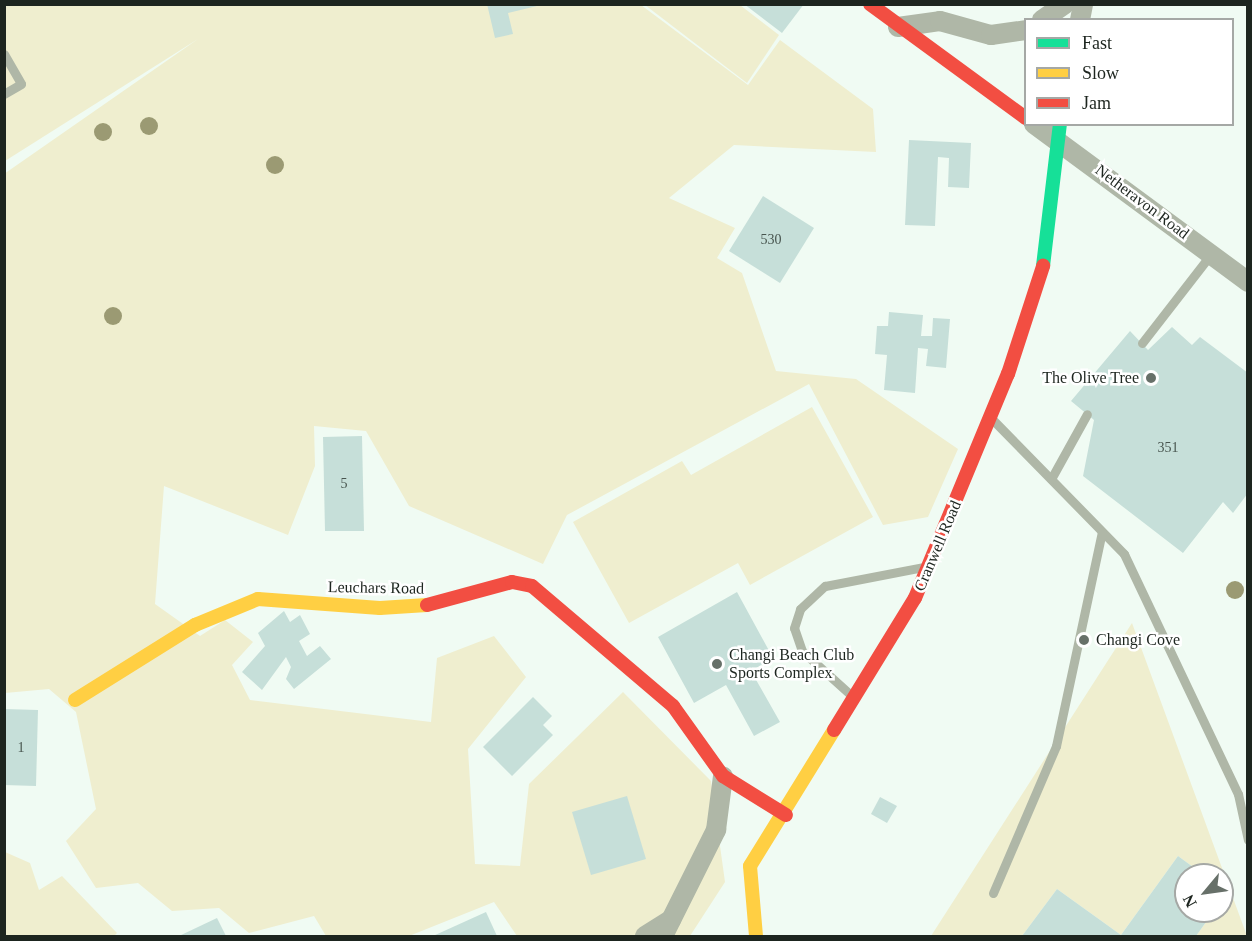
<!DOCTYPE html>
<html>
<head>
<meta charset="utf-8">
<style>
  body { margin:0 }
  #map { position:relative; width:1252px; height:941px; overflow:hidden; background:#f0fbf3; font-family:Georgia,serif }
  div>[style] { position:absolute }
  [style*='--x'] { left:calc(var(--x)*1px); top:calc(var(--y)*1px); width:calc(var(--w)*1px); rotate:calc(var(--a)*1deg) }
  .green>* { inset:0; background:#efeecf }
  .building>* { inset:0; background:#c6dfd9 }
  .lane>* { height:9px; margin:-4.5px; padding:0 4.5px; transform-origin:4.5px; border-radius:4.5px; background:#afb7a7 }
  .street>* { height:20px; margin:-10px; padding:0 10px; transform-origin:10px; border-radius:10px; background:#afb7a7 }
  .fast>* { height:14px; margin:-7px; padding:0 7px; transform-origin:7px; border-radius:7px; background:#16e098 }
  .slow>* { height:14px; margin:-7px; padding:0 7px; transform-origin:7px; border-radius:7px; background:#ffcf43 }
  .jam>* { height:14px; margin:-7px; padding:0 7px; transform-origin:7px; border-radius:7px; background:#f24e42 }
  .trees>* { width:18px; height:18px; margin:-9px; border-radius:50%; background:#9b9a73 }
  .dots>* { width:16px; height:16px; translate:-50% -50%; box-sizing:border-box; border:3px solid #fff; border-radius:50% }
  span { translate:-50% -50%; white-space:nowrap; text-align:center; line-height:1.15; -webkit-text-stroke:5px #fff; paint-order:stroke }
  .number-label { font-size:14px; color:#47544e }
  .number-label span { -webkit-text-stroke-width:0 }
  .street-label { font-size:16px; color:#1d251f }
  .poi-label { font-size:16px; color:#1d251f }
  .right { translate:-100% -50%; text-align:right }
  .left { translate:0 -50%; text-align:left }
  .frame { position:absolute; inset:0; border:6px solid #1d251f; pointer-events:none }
  .legend { position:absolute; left:1024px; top:18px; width:210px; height:108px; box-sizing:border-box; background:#fff; border:2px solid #a5a8a5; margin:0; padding:8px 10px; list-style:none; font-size:18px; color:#1d251f }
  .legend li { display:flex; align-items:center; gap:12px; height:30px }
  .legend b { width:30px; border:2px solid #a5a8a5 }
  .north { position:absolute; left:1174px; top:863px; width:60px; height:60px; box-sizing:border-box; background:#fff; border:2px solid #a5a8a5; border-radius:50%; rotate:241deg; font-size:16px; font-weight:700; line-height:24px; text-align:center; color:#1d251f }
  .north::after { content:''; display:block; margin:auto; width:21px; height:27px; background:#677069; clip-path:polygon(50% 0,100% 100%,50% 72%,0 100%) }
</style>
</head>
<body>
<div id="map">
  <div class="green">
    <i style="clip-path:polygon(5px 5px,641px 5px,748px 85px,780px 40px,873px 109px,876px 152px,734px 145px,669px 198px,735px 228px,717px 258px,742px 273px,776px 371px,856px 379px,958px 449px,928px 517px,883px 525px,809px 384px,567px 515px,543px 564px,409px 506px,366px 431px,314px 426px,315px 466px,288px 535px,164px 486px,155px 604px,200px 636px,225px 620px,253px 642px,232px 665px,250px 700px,431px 722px,437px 658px,494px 636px,526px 677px,468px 749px,475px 864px,520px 866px,529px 784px,623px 692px,711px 781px,725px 882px,690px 936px,517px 936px,494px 902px,409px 936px,326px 936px,314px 916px,249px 933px,219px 908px,172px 911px,138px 883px,96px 888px,66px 841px,96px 809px,76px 712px,49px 689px,5px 693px,4px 174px,198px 39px,5px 161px)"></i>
    <i style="clip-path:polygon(645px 5px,740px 5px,779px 35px,747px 83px)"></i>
    <i style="clip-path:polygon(812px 407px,873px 517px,750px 585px,738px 563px,629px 623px,573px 522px,682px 461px,691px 475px)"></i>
    <i style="clip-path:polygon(1132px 623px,1247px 936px,1196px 936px,1214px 911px,1222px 911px,1227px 892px,1222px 875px,1204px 875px,1178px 856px,1121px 935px,1057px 889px,1022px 936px,931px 936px)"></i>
    <i style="clip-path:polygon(5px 852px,30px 863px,39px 890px,62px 876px,117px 933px,114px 936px,5px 936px)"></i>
  </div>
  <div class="building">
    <i style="clip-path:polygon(487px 4px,541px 4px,541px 5px,508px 13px,513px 34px,495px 38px)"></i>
    <i style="clip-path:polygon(744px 4px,804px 4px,782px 33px)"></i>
    <i style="clip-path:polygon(909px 140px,971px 143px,969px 188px,948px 187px,949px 158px,938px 157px,935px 226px,905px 225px)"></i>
    <i style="clip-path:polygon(763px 196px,814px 228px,780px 283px,729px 251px)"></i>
    <i style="clip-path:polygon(889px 312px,923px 315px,921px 336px,932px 336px,933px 318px,950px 319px,946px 368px,926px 366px,928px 349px,918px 348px,915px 393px,884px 390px,887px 355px,875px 354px,877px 326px,888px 326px)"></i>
    <i style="clip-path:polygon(1172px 327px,1192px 345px,1200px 337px,1248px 373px,1248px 493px,1233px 513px,1223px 502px,1183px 553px,1083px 476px,1094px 420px,1071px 401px,1130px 331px,1148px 350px)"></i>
    <i style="clip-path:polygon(362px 436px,364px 531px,325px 531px,323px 437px)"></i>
    <i style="clip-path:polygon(737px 592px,773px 658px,751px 671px,780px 722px,754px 736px,726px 685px,694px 703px,658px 637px)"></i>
    <i style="clip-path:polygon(284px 611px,290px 622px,300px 615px,310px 634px,299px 641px,307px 656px,320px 646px,331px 659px,294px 689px,286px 679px,291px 667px,286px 657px,262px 690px,242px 672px,265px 646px,258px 633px)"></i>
    <i style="clip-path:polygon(533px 697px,552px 716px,543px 725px,553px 735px,512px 776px,483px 747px)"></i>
    <i style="clip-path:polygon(4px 709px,38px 710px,36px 786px,4px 785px)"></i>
    <i style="clip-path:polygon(627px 796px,646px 859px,591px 875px,572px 812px)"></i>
    <i style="clip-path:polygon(880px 797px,897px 806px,887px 823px,871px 814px)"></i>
    <i style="clip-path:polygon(1178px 856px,1204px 875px,1186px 875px,1186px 911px,1214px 911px,1196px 936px,1022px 936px,1057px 889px,1121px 935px)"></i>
    <i style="clip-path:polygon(486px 912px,497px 936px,433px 936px)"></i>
    <i style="clip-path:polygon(217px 918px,226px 936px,179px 936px)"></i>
  </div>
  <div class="lane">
    <i style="--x:4;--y:54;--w:34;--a:60"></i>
    <i style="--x:21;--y:84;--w:20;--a:150"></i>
    <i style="--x:1142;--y:343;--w:113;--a:-52.2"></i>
    <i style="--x:992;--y:419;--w:189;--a:45.6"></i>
    <i style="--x:1124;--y:554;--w:266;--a:64.6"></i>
    <i style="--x:1238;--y:794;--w:47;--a:77.7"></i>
    <i style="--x:1051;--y:479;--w:74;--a:-61"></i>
    <i style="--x:852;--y:696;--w:67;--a:-138"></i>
    <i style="--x:802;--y:651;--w:24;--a:-109"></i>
    <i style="--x:794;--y:628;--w:20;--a:-72"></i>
    <i style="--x:800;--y:609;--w:34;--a:-43"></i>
    <i style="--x:825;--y:586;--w:101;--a:-10.9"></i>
    <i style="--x:993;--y:893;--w:160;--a:-66.8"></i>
    <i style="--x:1056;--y:746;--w:219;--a:-77.9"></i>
  </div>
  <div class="street">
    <i style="--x:1042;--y:20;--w:28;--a:-35"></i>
    <i style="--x:1080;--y:20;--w:16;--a:-79"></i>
    <i style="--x:898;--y:27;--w:42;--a:-8.1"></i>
    <i style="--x:940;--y:21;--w:53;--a:15.4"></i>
    <i style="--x:991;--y:35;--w:35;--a:-8"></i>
    <i style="--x:1034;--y:124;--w:266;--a:36.4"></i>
    <i style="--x:645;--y:936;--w:31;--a:-32"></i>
    <i style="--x:663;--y:936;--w:119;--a:-63.4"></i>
    <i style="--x:716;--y:830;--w:54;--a:-82.6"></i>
  </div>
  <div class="fast">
    <i style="--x:1043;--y:266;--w:143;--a:-83.2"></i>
  </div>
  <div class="slow">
    <i style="--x:75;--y:700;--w:142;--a:-32"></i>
    <i style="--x:195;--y:625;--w:68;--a:-22.4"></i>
    <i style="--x:258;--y:599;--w:122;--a:4.2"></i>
    <i style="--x:380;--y:608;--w:47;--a:-3.7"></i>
    <i style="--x:756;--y:936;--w:70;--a:-94.9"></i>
    <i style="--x:750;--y:866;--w:160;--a:-58.3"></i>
  </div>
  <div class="jam">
    <i style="--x:870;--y:4;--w:193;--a:36.2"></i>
    <i style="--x:427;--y:605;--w:88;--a:-15.1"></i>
    <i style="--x:512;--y:582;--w:20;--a:11"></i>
    <i style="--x:532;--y:586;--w:185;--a:40.4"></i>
    <i style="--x:673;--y:706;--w:86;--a:54.5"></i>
    <i style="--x:723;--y:776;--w:74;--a:31.8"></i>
    <i style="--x:834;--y:730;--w:155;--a:-58.5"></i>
    <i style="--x:915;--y:598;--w:243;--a:-67.5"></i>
    <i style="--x:1008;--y:374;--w:114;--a:-72"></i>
  </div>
  <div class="trees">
    <i style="left:149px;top:126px"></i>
    <i style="left:103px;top:132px"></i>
    <i style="left:275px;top:165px"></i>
    <i style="left:113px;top:316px"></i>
    <i style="left:1235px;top:590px"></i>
  </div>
  <div class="dots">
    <i style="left:1151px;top:378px;background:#677069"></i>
    <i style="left:1084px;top:640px;background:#677069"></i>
    <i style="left:717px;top:664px;background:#677069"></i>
  </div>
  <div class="number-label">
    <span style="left:771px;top:240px">530</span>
    <span style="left:1168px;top:448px">351</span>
    <span style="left:344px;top:484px">5</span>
    <span style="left:21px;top:748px">1</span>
  </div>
  <div class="street-label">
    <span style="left:1142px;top:202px;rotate:37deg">Netheravon Road</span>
    <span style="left:938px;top:546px;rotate:-67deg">Cranwell Road</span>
    <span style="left:376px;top:588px;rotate:1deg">Leuchars Road</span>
  </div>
  <div class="poi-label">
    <span class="right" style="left:1139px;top:378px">The Olive Tree</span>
    <span class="left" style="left:1096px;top:640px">Changi Cove</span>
    <span class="left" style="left:729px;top:664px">Changi Beach Club<br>Sports Complex</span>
  </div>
  <div class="frame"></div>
  <ul class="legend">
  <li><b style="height:8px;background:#16e098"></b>Fast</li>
  <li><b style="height:8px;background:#ffcf43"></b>Slow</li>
  <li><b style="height:8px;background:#f24e42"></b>Jam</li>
  </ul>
  <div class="north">N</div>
</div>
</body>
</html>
